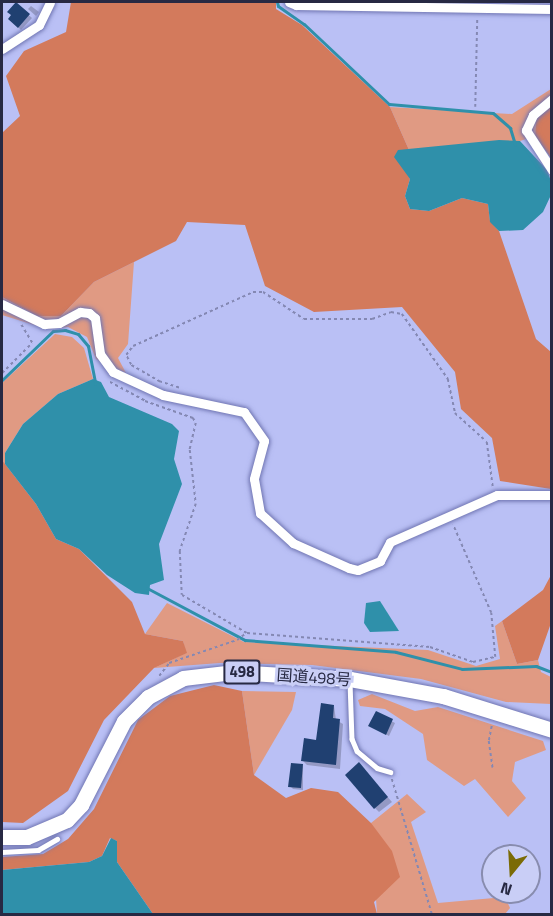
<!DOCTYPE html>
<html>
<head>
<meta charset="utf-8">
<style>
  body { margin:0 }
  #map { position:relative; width:553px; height:916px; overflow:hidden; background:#bac0f5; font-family:"Titillium Web","Noto Sans JP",sans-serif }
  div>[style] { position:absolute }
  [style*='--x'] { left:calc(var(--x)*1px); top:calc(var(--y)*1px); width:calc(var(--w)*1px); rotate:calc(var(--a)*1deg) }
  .green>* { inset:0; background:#e09a83 }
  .forest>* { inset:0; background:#d37a5c }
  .water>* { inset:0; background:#2f90aa }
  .shadow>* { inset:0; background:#0003 }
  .stream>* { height:3px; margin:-1.5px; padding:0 1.5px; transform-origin:1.5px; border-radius:1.5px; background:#2f90aa }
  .building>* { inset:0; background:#204071 }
  .path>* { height:1.5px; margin-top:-0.75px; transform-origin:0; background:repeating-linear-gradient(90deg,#8488b3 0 3px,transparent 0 6px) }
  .roads { filter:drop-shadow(0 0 2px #7075b2) drop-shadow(0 0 2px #7075b2) }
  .service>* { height:4.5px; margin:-2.25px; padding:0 2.25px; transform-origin:2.25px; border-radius:2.25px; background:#fff }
  .minor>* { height:9px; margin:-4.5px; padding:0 4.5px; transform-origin:4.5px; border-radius:4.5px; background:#fff }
  .trunk>* { height:15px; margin:-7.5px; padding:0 7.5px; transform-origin:7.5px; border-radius:7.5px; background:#fff }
  span { translate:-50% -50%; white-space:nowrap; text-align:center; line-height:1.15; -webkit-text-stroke:6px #c9cef6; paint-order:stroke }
  .shield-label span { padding:2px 4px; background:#c9cef6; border:2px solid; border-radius:4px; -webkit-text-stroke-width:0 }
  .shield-label { font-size:15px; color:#272943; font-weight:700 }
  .street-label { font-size:16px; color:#272943 }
  .frame { position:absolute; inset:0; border:3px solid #272943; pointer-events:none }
  .north { position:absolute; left:481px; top:844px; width:60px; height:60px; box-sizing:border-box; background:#c9cef6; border:2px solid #888cae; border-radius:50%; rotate:198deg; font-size:16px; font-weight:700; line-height:24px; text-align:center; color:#272943 }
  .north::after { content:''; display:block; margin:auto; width:21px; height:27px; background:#7b6b05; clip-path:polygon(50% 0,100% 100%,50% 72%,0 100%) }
</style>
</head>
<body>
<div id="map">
  <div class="green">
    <i style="clip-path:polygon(551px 89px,551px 106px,536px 118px,535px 136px,520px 141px,409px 150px,390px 107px,512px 114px)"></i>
    <i style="clip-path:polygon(134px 262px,128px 344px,118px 358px,126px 373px,96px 359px,87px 337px,68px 327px,47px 329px,2px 315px,2px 297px,37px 316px,61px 316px,94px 282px)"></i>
    <i style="clip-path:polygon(55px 334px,72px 337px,84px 348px,93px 379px,58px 394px,23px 424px,5px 453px,5px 464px,2px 460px,2px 383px)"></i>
    <i style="clip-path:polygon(167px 603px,244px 642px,428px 650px,476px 666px,500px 659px,495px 626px,502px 621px,517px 664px,538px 660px,541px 672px,551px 677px,551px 704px,506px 702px,421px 679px,312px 665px,220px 663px,154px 668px,186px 653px,183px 641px,145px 634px)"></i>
    <i style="clip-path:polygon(242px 691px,296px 692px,292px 710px,254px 775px)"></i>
    <i style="clip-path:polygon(372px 694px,415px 711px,438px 707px,543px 741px,546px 750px,515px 762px,512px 781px,526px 798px,508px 817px,475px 779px,464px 786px,427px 760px,423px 734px,385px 709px,360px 706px,358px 700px)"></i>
    <i style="clip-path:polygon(407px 794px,426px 812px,411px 822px,438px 903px,505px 897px,510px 908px,505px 914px,377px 914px,371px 823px)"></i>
  </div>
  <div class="forest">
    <i style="clip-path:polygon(71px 2px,276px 2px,276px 9px,302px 25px,390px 107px,409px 150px,398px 150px,410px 179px,405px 196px,410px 209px,429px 211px,462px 198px,488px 204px,490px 221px,499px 231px,536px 339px,551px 352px,551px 489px,500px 481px,492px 438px,461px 409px,455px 372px,402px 307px,314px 312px,265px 286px,245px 225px,187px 222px,176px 241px,94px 282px,61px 316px,37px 316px,2px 297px,2px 133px,20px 116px,6px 76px,24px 51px,66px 32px)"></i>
    <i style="clip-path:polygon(551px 106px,551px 158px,535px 136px,536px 118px)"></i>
    <i style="clip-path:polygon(2px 460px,36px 504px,56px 539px,79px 549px,132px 602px,145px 634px,183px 641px,187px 653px,154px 668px,104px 720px,68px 791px,23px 823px,2px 822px)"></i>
    <i style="clip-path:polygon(551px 575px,551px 623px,538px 660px,517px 664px,502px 621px,543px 590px)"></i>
    <i style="clip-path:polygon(214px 685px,242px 691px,254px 775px,286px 798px,311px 788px,338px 792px,371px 823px,392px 851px,400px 877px,374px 902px,377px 914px,153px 914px,117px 862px,117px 841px,110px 838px,102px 856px,89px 862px,2px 870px,2px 857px,43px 854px,68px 839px,94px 809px,138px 720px,170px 696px)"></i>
  </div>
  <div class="water">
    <i style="clip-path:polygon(499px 140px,520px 141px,547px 170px,551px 181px,551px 195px,543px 212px,523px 230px,499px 231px,490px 222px,488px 204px,462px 198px,429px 211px,410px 209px,405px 196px,410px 179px,394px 157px,398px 150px)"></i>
    <i style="clip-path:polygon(93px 379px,101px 382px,109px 397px,172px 424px,179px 431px,174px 459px,182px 484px,159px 544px,164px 580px,150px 585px,149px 595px,135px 593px,107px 575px,79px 549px,56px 539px,36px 504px,5px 464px,5px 453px,23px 424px,58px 394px)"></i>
    <i style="clip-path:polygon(380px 601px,399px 631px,370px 632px,364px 623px,366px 603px)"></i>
    <i style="clip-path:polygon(111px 838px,117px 841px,117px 862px,153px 914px,2px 914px,2px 870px,89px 862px,102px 856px)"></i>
  </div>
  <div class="shadow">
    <i style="clip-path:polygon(16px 4px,32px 18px,21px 30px,10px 19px)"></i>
    <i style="clip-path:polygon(31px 6px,39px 12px,36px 16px,28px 9px)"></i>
    <i style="clip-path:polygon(334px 706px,336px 720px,343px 724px,340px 769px,307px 765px,303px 761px,318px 742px)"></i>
    <i style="clip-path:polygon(376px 713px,395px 723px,389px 736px,370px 726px)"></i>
    <i style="clip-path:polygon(303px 765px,303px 790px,293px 789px,290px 786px)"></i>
    <i style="clip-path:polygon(363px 769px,392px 802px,379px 812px,375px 808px)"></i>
  </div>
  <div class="stream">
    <i style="--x:277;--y:2;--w:4;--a:76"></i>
    <i style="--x:278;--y:6;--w:32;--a:35"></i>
    <i style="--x:304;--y:24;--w:117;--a:43.3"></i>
    <i style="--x:389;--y:104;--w:104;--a:4.9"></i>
    <i style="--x:493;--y:113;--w:23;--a:41"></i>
    <i style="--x:510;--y:128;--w:17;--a:73"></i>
    <i style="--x:2;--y:380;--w:71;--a:-43.9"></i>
    <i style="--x:53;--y:331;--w:12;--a:-5"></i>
    <i style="--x:65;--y:330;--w:14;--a:17"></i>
    <i style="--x:78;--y:334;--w:16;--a:50"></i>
    <i style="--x:88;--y:346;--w:38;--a:79"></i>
    <i style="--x:147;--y:588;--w:111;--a:28"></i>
    <i style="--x:245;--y:640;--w:151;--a:4.5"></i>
    <i style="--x:396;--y:652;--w:68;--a:14.4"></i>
    <i style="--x:462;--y:669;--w:74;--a:-2.3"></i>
    <i style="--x:536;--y:666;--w:17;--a:21"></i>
  </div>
  <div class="building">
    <i style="clip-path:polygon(16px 2px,30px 14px,18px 28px,8px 19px,11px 15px,7px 12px)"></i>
    <i style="clip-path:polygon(321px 703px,334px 705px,333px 718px,340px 719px,336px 765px,301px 761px,304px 738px,316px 740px)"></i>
    <i style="clip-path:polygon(376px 711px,393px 719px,386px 735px,368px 726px)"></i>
    <i style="clip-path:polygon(359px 762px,388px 797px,374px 809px,345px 775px)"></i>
    <i style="clip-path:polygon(291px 763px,303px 764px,301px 788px,288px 787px)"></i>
  </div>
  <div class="path">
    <i style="--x:475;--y:107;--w:89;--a:-88.7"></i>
    <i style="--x:2;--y:373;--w:42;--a:-45"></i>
    <i style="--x:32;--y:343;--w:23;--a:-121"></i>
    <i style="--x:110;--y:382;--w:40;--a:28"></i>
    <i style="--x:145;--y:401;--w:51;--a:19.5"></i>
    <i style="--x:193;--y:418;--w:6;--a:59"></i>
    <i style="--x:196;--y:423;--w:28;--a:103"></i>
    <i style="--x:190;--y:450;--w:54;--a:83.7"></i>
    <i style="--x:196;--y:504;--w:50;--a:108.8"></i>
    <i style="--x:180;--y:551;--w:44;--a:87.4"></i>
    <i style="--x:182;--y:595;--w:75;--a:30.3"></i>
    <i style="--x:247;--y:633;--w:184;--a:4.4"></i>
    <i style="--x:430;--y:647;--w:46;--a:19.2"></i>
    <i style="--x:473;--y:662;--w:23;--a:-13"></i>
    <i style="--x:495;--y:657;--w:44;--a:-95.2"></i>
    <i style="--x:491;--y:613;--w:96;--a:-113.4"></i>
    <i style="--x:179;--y:388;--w:20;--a:-162"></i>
    <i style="--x:160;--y:382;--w:34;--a:-150"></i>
    <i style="--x:131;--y:365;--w:11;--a:-117"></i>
    <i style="--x:126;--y:355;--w:11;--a:-52"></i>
    <i style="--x:133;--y:346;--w:132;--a:-24.2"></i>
    <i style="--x:253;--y:292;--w:10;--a:0"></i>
    <i style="--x:263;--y:292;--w:49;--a:33.4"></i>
    <i style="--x:304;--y:319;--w:68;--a:0"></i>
    <i style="--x:372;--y:319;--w:20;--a:-20"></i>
    <i style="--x:391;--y:312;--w:11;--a:10"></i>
    <i style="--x:402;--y:314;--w:80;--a:54.7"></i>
    <i style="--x:448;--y:379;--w:35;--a:78"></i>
    <i style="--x:455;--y:413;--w:43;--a:42.2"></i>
    <i style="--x:487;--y:442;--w:45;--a:82.4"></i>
    <i style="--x:159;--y:676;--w:16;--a:-52"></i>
    <i style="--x:169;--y:663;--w:72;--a:-18.7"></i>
    <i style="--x:237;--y:640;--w:11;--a:-38"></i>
    <i style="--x:492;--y:726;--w:15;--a:101"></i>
    <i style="--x:489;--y:741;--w:27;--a:82"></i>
    <i style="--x:392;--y:779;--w:141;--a:73.5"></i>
  </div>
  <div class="roads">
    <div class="service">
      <i style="--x:350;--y:682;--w:57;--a:88"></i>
      <i style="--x:352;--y:739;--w:13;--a:67"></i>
      <i style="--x:357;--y:751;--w:26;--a:40"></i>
      <i style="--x:377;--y:768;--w:14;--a:17"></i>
      <i style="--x:2;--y:852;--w:36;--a:-3"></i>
      <i style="--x:38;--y:850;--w:22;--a:-30"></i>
    </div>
    <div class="minor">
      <i style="--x:289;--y:2;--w:8;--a:23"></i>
      <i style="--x:296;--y:5;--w:256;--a:0.9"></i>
      <i style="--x:2;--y:49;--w:44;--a:-33"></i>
      <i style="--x:39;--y:25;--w:25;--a:-64"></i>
      <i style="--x:552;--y:99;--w:25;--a:140"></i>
      <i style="--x:533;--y:115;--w:17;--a:115"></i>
      <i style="--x:526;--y:130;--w:48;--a:57"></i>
      <i style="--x:2;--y:304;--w:47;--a:25.5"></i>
      <i style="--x:44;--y:324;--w:15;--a:-4"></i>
      <i style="--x:59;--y:323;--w:24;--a:-28"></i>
      <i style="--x:80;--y:312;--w:9;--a:6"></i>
      <i style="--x:89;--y:313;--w:8;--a:40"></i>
      <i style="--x:95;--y:318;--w:36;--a:82"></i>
      <i style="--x:100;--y:354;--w:22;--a:54"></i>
      <i style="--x:113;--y:372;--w:55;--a:24.7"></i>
      <i style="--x:163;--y:395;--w:83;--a:11.9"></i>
      <i style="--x:244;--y:412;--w:35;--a:55"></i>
      <i style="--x:264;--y:441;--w:39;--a:105"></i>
      <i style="--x:254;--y:479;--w:35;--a:80"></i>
      <i style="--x:260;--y:513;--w:45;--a:42.3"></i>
      <i style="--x:293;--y:543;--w:61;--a:24.1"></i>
      <i style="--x:349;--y:568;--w:9;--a:13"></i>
      <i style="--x:358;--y:570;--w:24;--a:-22"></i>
      <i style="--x:380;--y:561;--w:21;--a:-62"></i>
      <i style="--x:390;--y:542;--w:117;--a:-23.7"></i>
      <i style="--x:497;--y:495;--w:55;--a:0"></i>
    </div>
    <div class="trunk">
      <i style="--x:2;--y:837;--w:25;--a:0"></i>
      <i style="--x:27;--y:837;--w:43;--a:-23"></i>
      <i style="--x:67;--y:820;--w:21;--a:-47"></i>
      <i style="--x:81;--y:805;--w:94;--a:-62.9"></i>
      <i style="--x:124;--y:721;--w:34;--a:-45"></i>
      <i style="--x:148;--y:697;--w:40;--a:-28"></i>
      <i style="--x:183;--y:678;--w:50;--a:-6.8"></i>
      <i style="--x:233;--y:672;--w:117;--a:3.4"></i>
      <i style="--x:350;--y:679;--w:95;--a:10.4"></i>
      <i style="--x:443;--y:696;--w:114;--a:17.3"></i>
    </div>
  </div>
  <div class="shield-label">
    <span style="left:242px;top:672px">498</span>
  </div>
  <div class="street-label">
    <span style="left:314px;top:677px;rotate:4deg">国道498号</span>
  </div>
  <div class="frame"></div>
  <div class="north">N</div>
</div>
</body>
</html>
